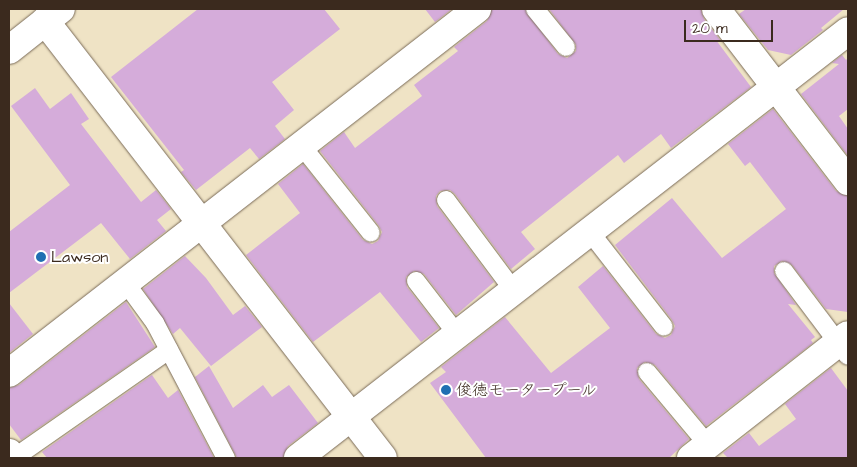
<!DOCTYPE html>
<html>
<head>
<meta charset="utf-8">
<style>
  body { margin:0 }
  #map { position:relative; width:857px; height:467px; overflow:hidden; background:#efe3c5; font-family:"Architects Daughter","Klee One",sans-serif }
  div>[style] { position:absolute }
  [style*='--x'] { left:calc(var(--x)*1px); top:calc(var(--y)*1px); width:calc(var(--w)*1px); rotate:calc(var(--a)*1deg) }
  .building>* { inset:0; background:#d5acda }
  .roads { filter:drop-shadow(0 0 1px #7a6b58) drop-shadow(0 0 1px #7a6b58) }
  .lane>* { height:18px; margin:-9px; padding:0 9px; transform-origin:9px; border-radius:9px; background:#fff }
  .street>* { height:28px; margin:-14px; padding:0 14px; transform-origin:14px; border-radius:14px; background:#fff }
  .secondary>* { height:28px; margin:-14px; padding:0 14px; transform-origin:14px; border-radius:14px; background:#fff }
  .dots>* { width:14px; height:14px; translate:-50% -50%; box-sizing:border-box; border:2px solid #fff; border-radius:50% }
  span { translate:-50% -50%; white-space:nowrap; text-align:center; line-height:1.15; -webkit-text-stroke:4px #fff; paint-order:stroke }
  .poi-label { font-size:16px; color:#3b2a1e }
  .left { translate:0 -50%; text-align:left }
  .frame { position:absolute; inset:0; border:10px solid #3b2a1e; pointer-events:none }
  .scale { position:absolute; left:684px; top:20px; width:89px; height:22px; box-sizing:border-box; border:2px solid #3b2a1e; border-top:0; padding-left:6px; font-size:15px; line-height:18px; white-space:nowrap; color:#3b2a1e; -webkit-text-stroke:4px #fff; paint-order:stroke }
</style>
</head>
<body>
<div id="map">
  <div class="building">
    <i style="clip-path:polygon(198px 9px,324px 9px,340px 29px,272px 82px,294px 110px,275px 126px,285px 139px,259px 159px,250px 148px,196px 190px,181px 172px,184px 170px,111px 77px)"></i>
    <i style="clip-path:polygon(425px 9px,452px 9px,435px 22px)"></i>
    <i style="clip-path:polygon(492px 9px,525px 9px,558px 54px,567px 58px,576px 51px,576px 45px,549px 9px,701px 9px,704px 19px,721px 41px,716px 40px,751px 87px,671px 148px,661px 134px,624px 163px,618px 155px,521px 232px,535px 249px,511px 269px,455px 194px,450px 190px,440px 191px,436px 196px,437px 206px,494px 282px,456px 315px,424px 274px,414px 271px,406px 277px,407px 287px,439px 328px,421px 342px,380px 292px,313px 342px,246px 255px,300px 213px,278px 184px,303px 164px,363px 240px,372px 244px,378px 241px,382px 232px,379px 226px,320px 151px,344px 132px,355px 148px,422px 96px,414px 85px,458px 51px,454px 47px,487px 21px)"></i>
    <i style="clip-path:polygon(746px 9px,844px 9px,821px 28px,823px 30px,791px 55px,768px 50px,739px 14px)"></i>
    <i style="clip-path:polygon(842px 55px,846px 60px,848px 58px,848px 109px,839px 116px,848px 129px,848px 156px,801px 94px,839px 64px,832px 63px)"></i>
    <i style="clip-path:polygon(35px 88px,50px 109px,71px 93px,89px 119px,81px 124px,141px 202px,156px 190px,171px 209px,157px 220px,166px 231px,130px 259px,101px 223px,9px 293px,9px 232px,70px 185px,11px 106px)"></i>
    <i style="clip-path:polygon(773px 109px,836px 191px,848px 196px,848px 312px,826px 309px,792px 265px,782px 261px,774px 266px,774px 273px,796px 305px,788px 304px,815px 337px,811px 340px,813px 343px,706px 426px,655px 365px,645px 362px,637px 368px,639px 379px,689px 439px,669px 458px,486px 458px,430px 383px,446px 372px,441px 367px,505px 317px,551px 373px,610px 328px,578px 287px,603px 266px,656px 334px,665px 338px,671px 335px,675px 326px,672px 320px,615px 245px,672px 198px,722px 258px,786px 209px,750px 162px,745px 166px,728px 144px)"></i>
    <i style="clip-path:polygon(185px 256px,206px 278px,233px 315px,245px 306px,262px 327px,211px 366px,180px 328px,173px 334px,143px 289px)"></i>
    <i style="clip-path:polygon(126px 302px,155px 347px,21px 440px,9px 424px,9px 388px,19px 385px)"></i>
    <i style="clip-path:polygon(9px 303px,33px 334px,9px 353px)"></i>
    <i style="clip-path:polygon(209px 366px,233px 408px,263px 385px,272px 397px,289px 385px,318px 423px,288px 446px,283px 458px,237px 458px,195px 377px)"></i>
    <i style="clip-path:polygon(831px 368px,848px 391px,848px 458px,728px 458px,723px 453px,749px 433px,759px 446px,796px 419px,785px 404px)"></i>
    <i style="clip-path:polygon(152px 375px,168px 398px,178px 390px,214px 458px,47px 458px,42px 452px)"></i>
  </div>
  <div class="roads">
    <div class="lane">
      <i style="--x:535;--y:9;--w:49;--a:50.8"></i>
      <i style="--x:301;--y:145;--w:112;--a:51.5"></i>
      <i style="--x:446;--y:200;--w:114;--a:53.2"></i>
      <i style="--x:590;--y:232;--w:120;--a:52.1"></i>
      <i style="--x:784;--y:271;--w:106;--a:53"></i>
      <i style="--x:416;--y:281;--w:67;--a:52.3"></i>
      <i style="--x:125;--y:282;--w:51;--a:53.8"></i>
      <i style="--x:155;--y:323;--w:153;--a:62.3"></i>
      <i style="--x:647;--y:372;--w:95;--a:50.1"></i>
      <i style="--x:14;--y:458;--w:189;--a:-34.9"></i>
    </div>
    <div class="street">
      <i style="--x:716;--y:9;--w:217;--a:52.5"></i>
      <i style="--x:45;--y:21;--w:552;--a:52.28"></i>
      <i style="--x:9;--y:373;--w:593;--a:-37.87"></i>
      <i style="--x:9;--y:453;--w:6;--a:51"></i>
      <i style="--x:298;--y:458;--w:696;--a:-37.82"></i>
      <i style="--x:691;--y:458;--w:199;--a:-38.1"></i>
    </div>
    <div class="secondary">
      <i style="--x:9;--y:50;--w:66;--a:-38.3"></i>
    </div>
  </div>
  <div class="dots">
    <i style="left:41px;top:257px;background:#1f6fb2"></i>
    <i style="left:446px;top:390px;background:#1f6fb2"></i>
  </div>
  <div class="poi-label">
    <span class="left" style="left:51px;top:257px">Lawson</span>
    <span class="left" style="left:456px;top:390px">俊徳モータープール</span>
  </div>
  <div class="frame"></div>
  <div class="scale">20 m</div>
</div>
</body>
</html>
